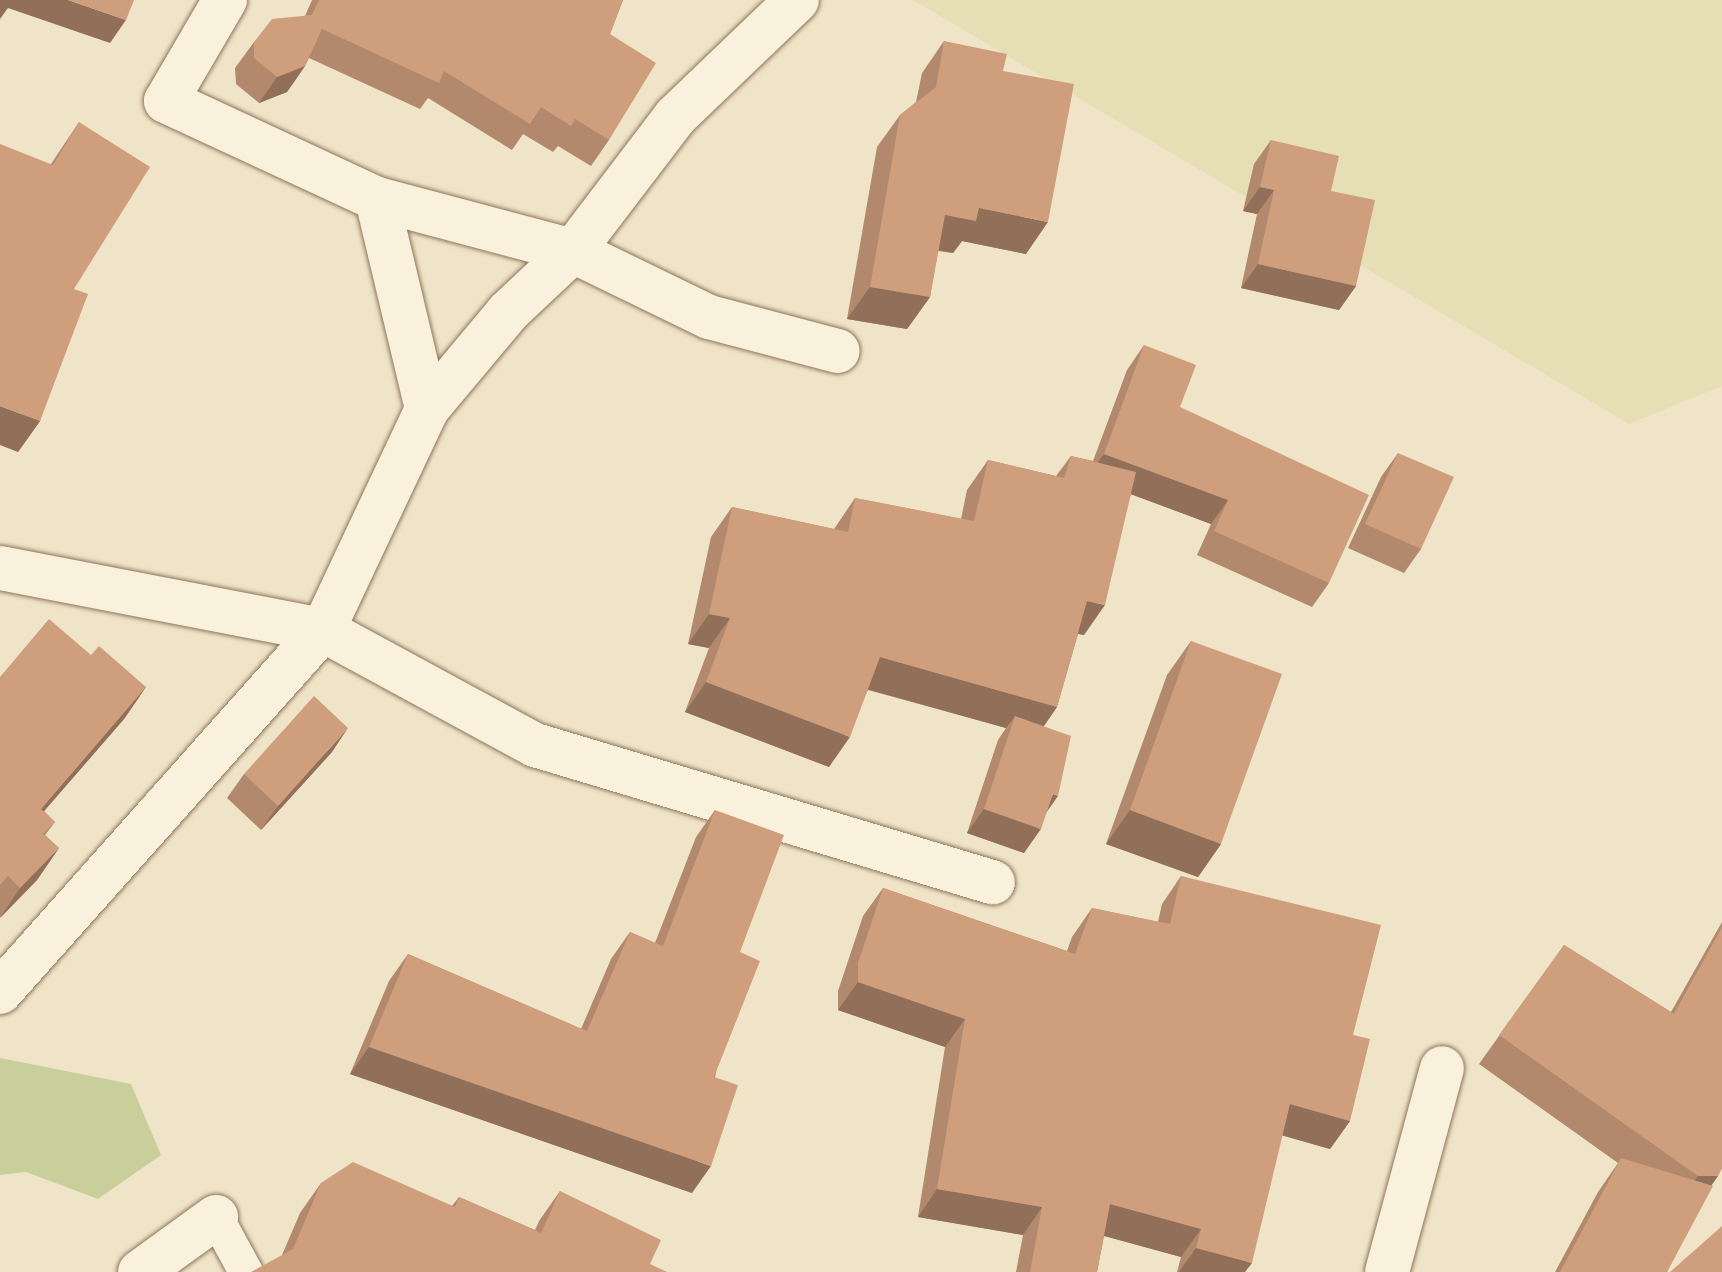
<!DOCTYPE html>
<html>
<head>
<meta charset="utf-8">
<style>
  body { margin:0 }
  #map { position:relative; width:1722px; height:1272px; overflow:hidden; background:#f0e4c8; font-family:Lora,serif }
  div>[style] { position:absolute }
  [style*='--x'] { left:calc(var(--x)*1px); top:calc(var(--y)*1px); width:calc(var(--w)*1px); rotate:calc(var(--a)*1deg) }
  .farmland>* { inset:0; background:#e6deb5 }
  .green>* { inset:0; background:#c9cf9b }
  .roads { filter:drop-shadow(0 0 2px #8d765c) drop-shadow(0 0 2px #8d765c) }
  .lane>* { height:34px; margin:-17px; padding:0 17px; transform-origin:17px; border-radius:17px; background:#faf1dc }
  .street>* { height:44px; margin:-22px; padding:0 22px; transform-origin:22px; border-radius:22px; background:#faf1dc }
  .wall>* { inset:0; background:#b2896c }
  .shaded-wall>* { inset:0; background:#916f58 }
  .building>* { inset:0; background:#cf9f7d }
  span { translate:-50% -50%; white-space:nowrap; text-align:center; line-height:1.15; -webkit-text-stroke:6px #f7eed8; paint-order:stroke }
</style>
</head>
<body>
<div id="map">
  <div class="farmland">
    <i style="clip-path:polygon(913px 0,1722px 0,1722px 386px,1629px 424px)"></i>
  </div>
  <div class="green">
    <i style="clip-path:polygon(0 1058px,131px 1084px,161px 1155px,98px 1199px,26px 1172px,0 1175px)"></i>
  </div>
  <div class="roads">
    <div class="lane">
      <i style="--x:216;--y:1217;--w:63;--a:61.4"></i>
    </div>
    <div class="street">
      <i style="--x:225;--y:0;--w:117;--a:120.3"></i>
      <i style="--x:166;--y:101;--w:233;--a:24.9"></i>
      <i style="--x:377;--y:199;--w:216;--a:76.6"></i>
      <i style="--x:377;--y:199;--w:203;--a:14.9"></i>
      <i style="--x:573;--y:251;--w:151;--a:25.9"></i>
      <i style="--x:709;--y:317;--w:133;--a:14.8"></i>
      <i style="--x:0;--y:568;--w:329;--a:10.9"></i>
      <i style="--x:323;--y:630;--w:241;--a:28.5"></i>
      <i style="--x:535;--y:745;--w:478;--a:16.7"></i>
      <i style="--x:0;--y:992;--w:485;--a:-48.3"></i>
      <i style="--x:323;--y:630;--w:244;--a:-64.8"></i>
      <i style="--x:427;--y:409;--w:126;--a:-50.1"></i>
      <i style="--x:508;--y:312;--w:89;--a:-43.2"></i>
      <i style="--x:573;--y:251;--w:168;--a:-52.7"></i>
      <i style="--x:675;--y:117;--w:169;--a:-43.8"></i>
      <i style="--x:140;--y:1272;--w:94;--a:-35.9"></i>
      <i style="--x:1387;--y:1272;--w:211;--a:-74.9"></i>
    </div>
  </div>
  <div class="wall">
    <i style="clip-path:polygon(312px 0,623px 0,610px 34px,609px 140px,591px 166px,558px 146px,553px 152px,523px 134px,512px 150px,428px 98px,420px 109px,309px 58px,305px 66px,287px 92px,259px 103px,236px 84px,235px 68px,254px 42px,305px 16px)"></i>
    <i style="clip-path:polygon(944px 41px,1003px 71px,1026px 254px,962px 241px,953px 253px,938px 251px,930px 297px,907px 329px,847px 319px,877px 147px,900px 115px,916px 102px,922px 73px)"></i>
    <i style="clip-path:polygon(79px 122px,74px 289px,40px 421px,18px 452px,51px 164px)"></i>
    <i style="clip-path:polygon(1271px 140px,1331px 191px,1356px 286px,1339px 310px,1241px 288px,1257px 214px,1243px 211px,1254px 164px)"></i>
    <i style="clip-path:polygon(1144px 345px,1180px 407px,1329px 583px,1312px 607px,1197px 555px,1211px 524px,1131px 494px,1084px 635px,1078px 634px,1057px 707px,1044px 726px,1047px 810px,1024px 853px,967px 833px,998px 740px,1006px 728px,868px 690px,829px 767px,685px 712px,709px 648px,688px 644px,711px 537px,732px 507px,834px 529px,855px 498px,961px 519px,967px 490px,988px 460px,1056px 476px,1071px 456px,1093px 461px,1127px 370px)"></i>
    <i style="clip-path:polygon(1398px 453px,1421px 549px,1404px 573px,1348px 548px,1381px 477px)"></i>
    <i style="clip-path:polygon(1191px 641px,1221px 844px,1198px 877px,1106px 844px,1167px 675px)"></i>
    <i style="clip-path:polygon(91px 655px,146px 687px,124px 719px,44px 811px,55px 822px,45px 835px,59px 848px,37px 880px,0 918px,0 677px)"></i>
    <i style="clip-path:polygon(332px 752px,261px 830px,227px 798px,244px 774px)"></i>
    <i style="clip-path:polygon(715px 810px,740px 952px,692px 1193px,350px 1074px,389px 981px,408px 954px,581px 1029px,611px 959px,630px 932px,655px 943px,696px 837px)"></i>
    <i style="clip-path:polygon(1181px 876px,1353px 1035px,1350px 1121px,1330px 1149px,1282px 1135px,1245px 1272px,1177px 1272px,1181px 1257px,1104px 1236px,1097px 1272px,1016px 1272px,1023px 1235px,918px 1217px,945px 1047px,838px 1010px,838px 991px,863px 916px,883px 888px,1067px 951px,1072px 937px,1092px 908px,1158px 922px,1162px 904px)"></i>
    <i style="clip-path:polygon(1722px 922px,1722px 1168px,1711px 1185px,1667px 1272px,1555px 1272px,1598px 1192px,1618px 1163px,1479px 1064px,1564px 945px,1671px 1012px)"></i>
    <i style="clip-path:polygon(321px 1183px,452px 1206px,459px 1197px,535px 1230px,539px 1221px,560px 1191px,650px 1264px,282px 1255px,300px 1213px)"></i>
  </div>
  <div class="shaded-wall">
    <i style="clip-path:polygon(0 0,68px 0,126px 20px,110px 43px,8px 8px,0 19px)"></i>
    <i style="clip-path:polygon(305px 66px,287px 92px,259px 103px,277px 77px)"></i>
    <i style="clip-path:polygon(1260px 187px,1274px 190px,1257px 214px,1243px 211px)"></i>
    <i style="clip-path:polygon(979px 208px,1048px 222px,1026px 254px,962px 241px,953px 253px,922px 247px,945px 215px)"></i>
    <i style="clip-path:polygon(1258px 264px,1356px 286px,1339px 310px,1241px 288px)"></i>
    <i style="clip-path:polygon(870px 287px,930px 297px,907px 329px,847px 319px)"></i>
    <i style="clip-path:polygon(0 406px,40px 421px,18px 452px,0 445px)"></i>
    <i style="clip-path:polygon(1104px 454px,1228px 500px,1211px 524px,1087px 478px)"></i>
    <i style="clip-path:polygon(1087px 601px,1105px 605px,1084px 635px,1066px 631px)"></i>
    <i style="clip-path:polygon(709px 614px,730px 618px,709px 648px,688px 644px)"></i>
    <i style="clip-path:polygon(880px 657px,1057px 707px,1036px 737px,1015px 716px,1006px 728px,859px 687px)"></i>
    <i style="clip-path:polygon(706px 682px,850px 737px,829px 767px,685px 712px)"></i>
    <i style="clip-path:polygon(146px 687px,124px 719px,19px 840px,41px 809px)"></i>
    <i style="clip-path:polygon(348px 728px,332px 752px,261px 830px,278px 806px)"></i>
    <i style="clip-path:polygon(1053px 794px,1058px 796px,1041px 820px)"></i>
    <i style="clip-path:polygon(984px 809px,1041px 829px,1024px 853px,967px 833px)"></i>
    <i style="clip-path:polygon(1130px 810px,1221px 844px,1198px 877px,1106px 844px)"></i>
    <i style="clip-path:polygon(59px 848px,37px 880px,0 918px,20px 888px)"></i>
    <i style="clip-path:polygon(858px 982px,965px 1019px,945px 1047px,838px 1010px)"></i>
    <i style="clip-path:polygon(369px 1047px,711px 1166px,692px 1193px,350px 1074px)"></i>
    <i style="clip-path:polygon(1290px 1104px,1350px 1121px,1330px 1149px,1270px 1132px)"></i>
    <i style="clip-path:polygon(1698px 1176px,1718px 1176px,1698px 1205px,1677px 1205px)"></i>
    <i style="clip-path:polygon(937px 1189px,1042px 1207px,1023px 1235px,918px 1217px)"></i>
    <i style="clip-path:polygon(1110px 1204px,1201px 1229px,1181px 1257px,1090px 1232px)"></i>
    <i style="clip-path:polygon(1196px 1248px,1252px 1263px,1245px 1272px,1179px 1272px)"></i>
  </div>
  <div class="building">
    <i style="clip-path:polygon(68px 0,134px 0,126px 20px)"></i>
    <i style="clip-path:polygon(319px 0,623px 0,610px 34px,656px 63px,609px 140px,575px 119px,571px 126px,541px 107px,530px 124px,444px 71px,439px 83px,322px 29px,305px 66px,277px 77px,254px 58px,254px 42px,272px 19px,312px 15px)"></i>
    <i style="clip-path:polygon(944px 41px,1007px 54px,1003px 71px,1074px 84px,1048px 222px,979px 208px,976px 221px,945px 215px,930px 297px,870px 287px,900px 115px,936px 87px)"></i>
    <i style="clip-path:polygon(79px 122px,150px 167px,74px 289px,88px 294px,40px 421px,0 406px,0 144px,53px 165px)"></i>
    <i style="clip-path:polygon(1271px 140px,1339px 156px,1331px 191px,1375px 200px,1356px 286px,1258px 264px,1274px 190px,1260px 187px)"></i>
    <i style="clip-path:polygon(1144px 345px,1196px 365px,1180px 407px,1369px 495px,1329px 583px,1214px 531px,1228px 500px,1104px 454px)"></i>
    <i style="clip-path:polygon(1398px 453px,1454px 477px,1421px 549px,1365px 524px)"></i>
    <i style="clip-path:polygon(1071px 456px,1136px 472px,1105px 605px,1087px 601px,1057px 707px,880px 657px,850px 737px,706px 682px,730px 618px,709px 614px,732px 507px,848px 532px,855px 498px,974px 521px,988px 460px,1064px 478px)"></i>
    <i style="clip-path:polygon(49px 619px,91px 655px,99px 646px,146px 687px,41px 809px,55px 822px,43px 834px,59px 848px,20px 888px,8px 876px,0 885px,0 677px)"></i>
    <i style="clip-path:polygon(1191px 641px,1282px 674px,1221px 844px,1130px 810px)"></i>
    <i style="clip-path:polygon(314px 696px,348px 728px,278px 806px,244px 774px)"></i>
    <i style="clip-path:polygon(1015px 716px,1071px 736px,1058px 796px,1053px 794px,1041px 829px,984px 809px)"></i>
    <i style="clip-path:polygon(715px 810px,784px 835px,740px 952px,760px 961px,714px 1077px,738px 1085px,711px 1166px,369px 1047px,408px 954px,587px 1031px,630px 932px,663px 946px)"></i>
    <i style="clip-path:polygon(1181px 876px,1381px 925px,1353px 1035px,1370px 1039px,1350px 1121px,1290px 1104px,1252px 1263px,1196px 1248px,1201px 1229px,1110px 1204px,1097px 1272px,1030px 1272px,1042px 1207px,937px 1189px,965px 1019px,858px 982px,858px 963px,883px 888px,1075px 954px,1092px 908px,1170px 924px)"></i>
    <i style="clip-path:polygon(1722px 927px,1722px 1168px,1718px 1176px,1698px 1176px,1499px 1035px,1564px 945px,1674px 1014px)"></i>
    <i style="clip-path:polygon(1621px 1158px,1713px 1186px,1667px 1272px,1560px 1272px)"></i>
    <i style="clip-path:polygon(353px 1162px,455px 1207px,459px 1197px,541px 1233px,560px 1191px,661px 1240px,650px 1264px,667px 1272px,251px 1272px,293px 1249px,321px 1183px)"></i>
    <i style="clip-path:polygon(1722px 1226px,1722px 1272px,1670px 1272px)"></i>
  </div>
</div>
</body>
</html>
